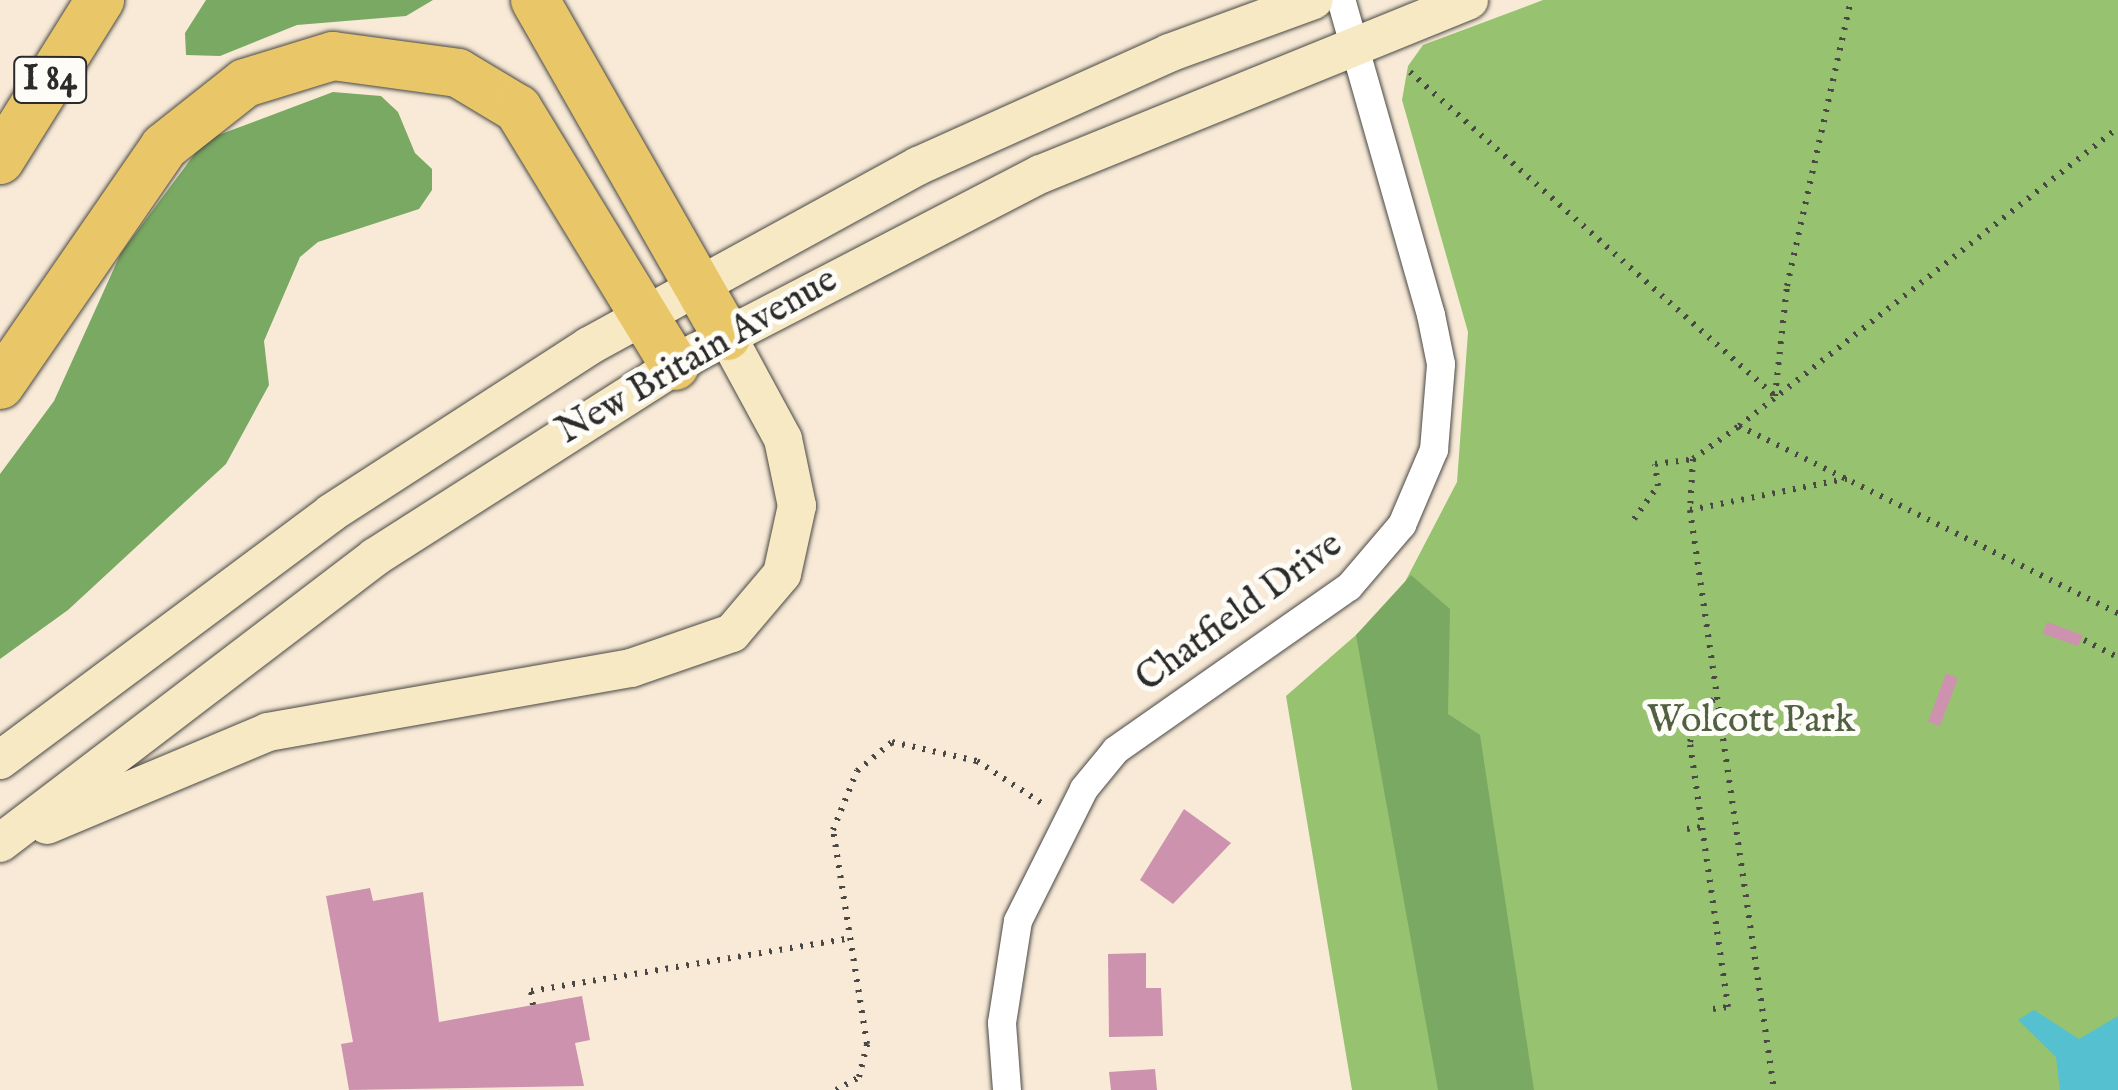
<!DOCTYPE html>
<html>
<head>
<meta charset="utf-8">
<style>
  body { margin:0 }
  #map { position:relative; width:2118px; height:1090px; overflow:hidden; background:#f8ead7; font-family:"IM FELL English",serif }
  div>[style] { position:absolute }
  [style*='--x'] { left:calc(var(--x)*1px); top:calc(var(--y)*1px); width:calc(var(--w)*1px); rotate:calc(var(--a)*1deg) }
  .green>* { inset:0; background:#97c370 }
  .forest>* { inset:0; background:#79a962 }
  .water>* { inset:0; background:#55c0d0 }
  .building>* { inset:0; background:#cd92ae }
  .path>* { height:6px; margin-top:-3px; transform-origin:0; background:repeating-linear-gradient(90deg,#4a4845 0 2.5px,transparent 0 10.5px) }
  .roads { filter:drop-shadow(0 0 2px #4a4845) drop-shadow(0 0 2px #4a4845) }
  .street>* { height:28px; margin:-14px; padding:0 14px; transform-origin:14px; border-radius:14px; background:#fff }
  .secondary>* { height:38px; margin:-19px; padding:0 19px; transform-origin:19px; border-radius:19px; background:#f6e9c3 }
  .highway>* { height:48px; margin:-24px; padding:0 24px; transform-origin:24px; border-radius:24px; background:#e9c769 }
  span { translate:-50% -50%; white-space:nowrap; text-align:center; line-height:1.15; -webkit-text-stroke:10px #fdfcf7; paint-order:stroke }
  .shield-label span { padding:2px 8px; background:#fdfcf7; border:2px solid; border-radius:8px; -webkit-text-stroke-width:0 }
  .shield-label { font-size:35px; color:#2b2b2b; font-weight:700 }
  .street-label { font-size:38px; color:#2b2b2b }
  .park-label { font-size:38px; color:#516043 }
</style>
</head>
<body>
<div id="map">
  <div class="green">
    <i style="clip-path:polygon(1543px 0,2118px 0,2118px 1090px,1352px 1090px,1286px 696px,1395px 601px,1457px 482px,1468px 332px,1402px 100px,1408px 66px,1423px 45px)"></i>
  </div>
  <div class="forest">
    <i style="clip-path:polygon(206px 0,433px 0,406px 16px,297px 25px,220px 56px,186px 55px,185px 33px)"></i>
    <i style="clip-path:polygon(333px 92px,381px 96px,398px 112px,415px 153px,432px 169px,432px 190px,419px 209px,318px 242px,300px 257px,264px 341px,269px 385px,226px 464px,68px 610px,0 659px,0 474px,54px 401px,121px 253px,205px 140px)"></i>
    <i style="clip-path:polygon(1411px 575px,1450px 609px,1448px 714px,1480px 735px,1534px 1090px,1438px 1090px,1356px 635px)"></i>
  </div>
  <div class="water">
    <i style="clip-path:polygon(2034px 1010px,2079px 1039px,2118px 1016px,2118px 1090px,2060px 1090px,2056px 1057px,2018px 1020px)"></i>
  </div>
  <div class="building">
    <i style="clip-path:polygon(2047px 622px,2083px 635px,2078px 646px,2043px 634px)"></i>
    <i style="clip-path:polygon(1946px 673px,1958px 678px,1940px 726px,1928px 722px)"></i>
    <i style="clip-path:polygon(1184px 809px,1231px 843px,1173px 904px,1140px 880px)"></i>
    <i style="clip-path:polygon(370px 888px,373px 901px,423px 892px,439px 1022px,582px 996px,590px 1040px,575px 1043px,584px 1086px,349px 1090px,341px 1044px,353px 1042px,326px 896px)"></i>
    <i style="clip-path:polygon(1146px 953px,1146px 988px,1161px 988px,1163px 1036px,1109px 1037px,1108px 954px)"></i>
    <i style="clip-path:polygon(1155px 1069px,1157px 1090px,1111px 1090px,1109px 1072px)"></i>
  </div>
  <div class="path">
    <i style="--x:1410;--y:72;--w:488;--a:41.6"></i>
    <i style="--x:1775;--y:396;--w:111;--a:-83.8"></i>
    <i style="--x:1787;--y:286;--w:293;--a:-77.4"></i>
    <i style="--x:1739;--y:426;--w:423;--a:26.3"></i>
    <i style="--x:1693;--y:459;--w:51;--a:93.4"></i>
    <i style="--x:1690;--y:510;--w:586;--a:81.76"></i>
    <i style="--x:1690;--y:510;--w:163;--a:-11.3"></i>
    <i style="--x:1634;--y:519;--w:41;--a:-54"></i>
    <i style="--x:1658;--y:486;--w:22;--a:-98"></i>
    <i style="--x:1655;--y:464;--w:38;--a:-7"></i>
    <i style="--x:1693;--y:459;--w:57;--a:-35.7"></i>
    <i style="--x:1739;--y:426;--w:482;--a:-38.2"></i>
    <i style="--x:2084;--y:640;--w:38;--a:27"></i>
    <i style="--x:1687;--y:829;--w:15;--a:-8"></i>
    <i style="--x:533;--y:1005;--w:14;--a:-98"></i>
    <i style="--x:531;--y:991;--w:325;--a:-9.4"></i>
    <i style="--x:1713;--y:1009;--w:15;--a:-8"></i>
    <i style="--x:1728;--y:1007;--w:268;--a:-98.2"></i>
    <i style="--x:1690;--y:742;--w:28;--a:-77"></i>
    <i style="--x:1696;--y:715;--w:28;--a:-41"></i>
    <i style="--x:836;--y:1090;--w:26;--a:-29"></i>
    <i style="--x:859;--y:1077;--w:34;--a:-76"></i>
    <i style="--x:867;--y:1044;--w:217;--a:-99"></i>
    <i style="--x:833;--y:830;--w:64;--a:-67.9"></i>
    <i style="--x:857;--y:771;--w:45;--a:-39.6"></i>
    <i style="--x:892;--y:742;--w:87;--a:12.6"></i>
    <i style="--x:977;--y:761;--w:79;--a:33.1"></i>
  </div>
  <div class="roads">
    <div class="street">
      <i style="--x:1007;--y:1090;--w:67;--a:-94.3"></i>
      <i style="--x:1002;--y:1023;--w:103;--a:-81.1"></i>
      <i style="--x:1018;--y:921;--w:148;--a:-63.4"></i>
      <i style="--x:1084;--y:789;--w:50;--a:-50.6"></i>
      <i style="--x:1116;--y:750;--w:284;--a:-35"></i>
      <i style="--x:1349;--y:587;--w:82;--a:-49.5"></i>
      <i style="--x:1402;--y:525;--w:82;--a:-66.9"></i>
      <i style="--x:1434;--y:450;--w:86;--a:-85.3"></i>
      <i style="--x:1441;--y:364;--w:50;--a:-101.5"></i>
      <i style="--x:1431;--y:315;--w:328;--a:-105.9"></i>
    </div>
    <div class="secondary">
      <i style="--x:0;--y:760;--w:413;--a:-36.7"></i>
      <i style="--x:331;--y:513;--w:307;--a:-32.9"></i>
      <i style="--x:589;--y:346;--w:375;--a:-28.7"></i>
      <i style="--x:918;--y:166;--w:275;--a:-24.2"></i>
      <i style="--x:1169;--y:53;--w:154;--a:-20.1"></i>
      <i style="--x:47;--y:825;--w:240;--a:-22.8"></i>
      <i style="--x:268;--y:732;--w:369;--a:-10"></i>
      <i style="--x:631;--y:668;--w:107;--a:-19.1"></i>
      <i style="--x:732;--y:633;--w:77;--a:-49.7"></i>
      <i style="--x:782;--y:574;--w:70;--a:-77.6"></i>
      <i style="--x:797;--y:506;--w:68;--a:-101.8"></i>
      <i style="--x:783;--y:439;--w:117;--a:-118.5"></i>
      <i style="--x:0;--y:843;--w:472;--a:-37.3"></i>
      <i style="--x:375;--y:557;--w:382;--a:-32.5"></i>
      <i style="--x:697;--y:352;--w:387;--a:-27.4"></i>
      <i style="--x:1041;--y:174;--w:462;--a:-22.1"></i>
    </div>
    <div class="highway">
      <i style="--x:535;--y:0;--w:387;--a:60.3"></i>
      <i style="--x:0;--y:160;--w:189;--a:-58"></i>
      <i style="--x:0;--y:385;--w:289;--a:-55.4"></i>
      <i style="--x:164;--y:147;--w:103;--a:-38.3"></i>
      <i style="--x:245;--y:83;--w:92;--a:-17.1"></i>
      <i style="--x:333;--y:56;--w:126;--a:7.7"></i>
      <i style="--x:458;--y:73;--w:70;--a:31"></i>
      <i style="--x:518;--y:109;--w:301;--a:58.6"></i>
    </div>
  </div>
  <div class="shield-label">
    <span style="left:50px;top:80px">I 84</span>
  </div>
  <div class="street-label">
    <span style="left:698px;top:357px;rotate:-30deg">New Britain Avenue</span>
    <span style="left:1240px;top:613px;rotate:-36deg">Chatfield Drive</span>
  </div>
  <div class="park-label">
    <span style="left:1751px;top:722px">Wolcott Park</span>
  </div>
</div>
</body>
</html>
